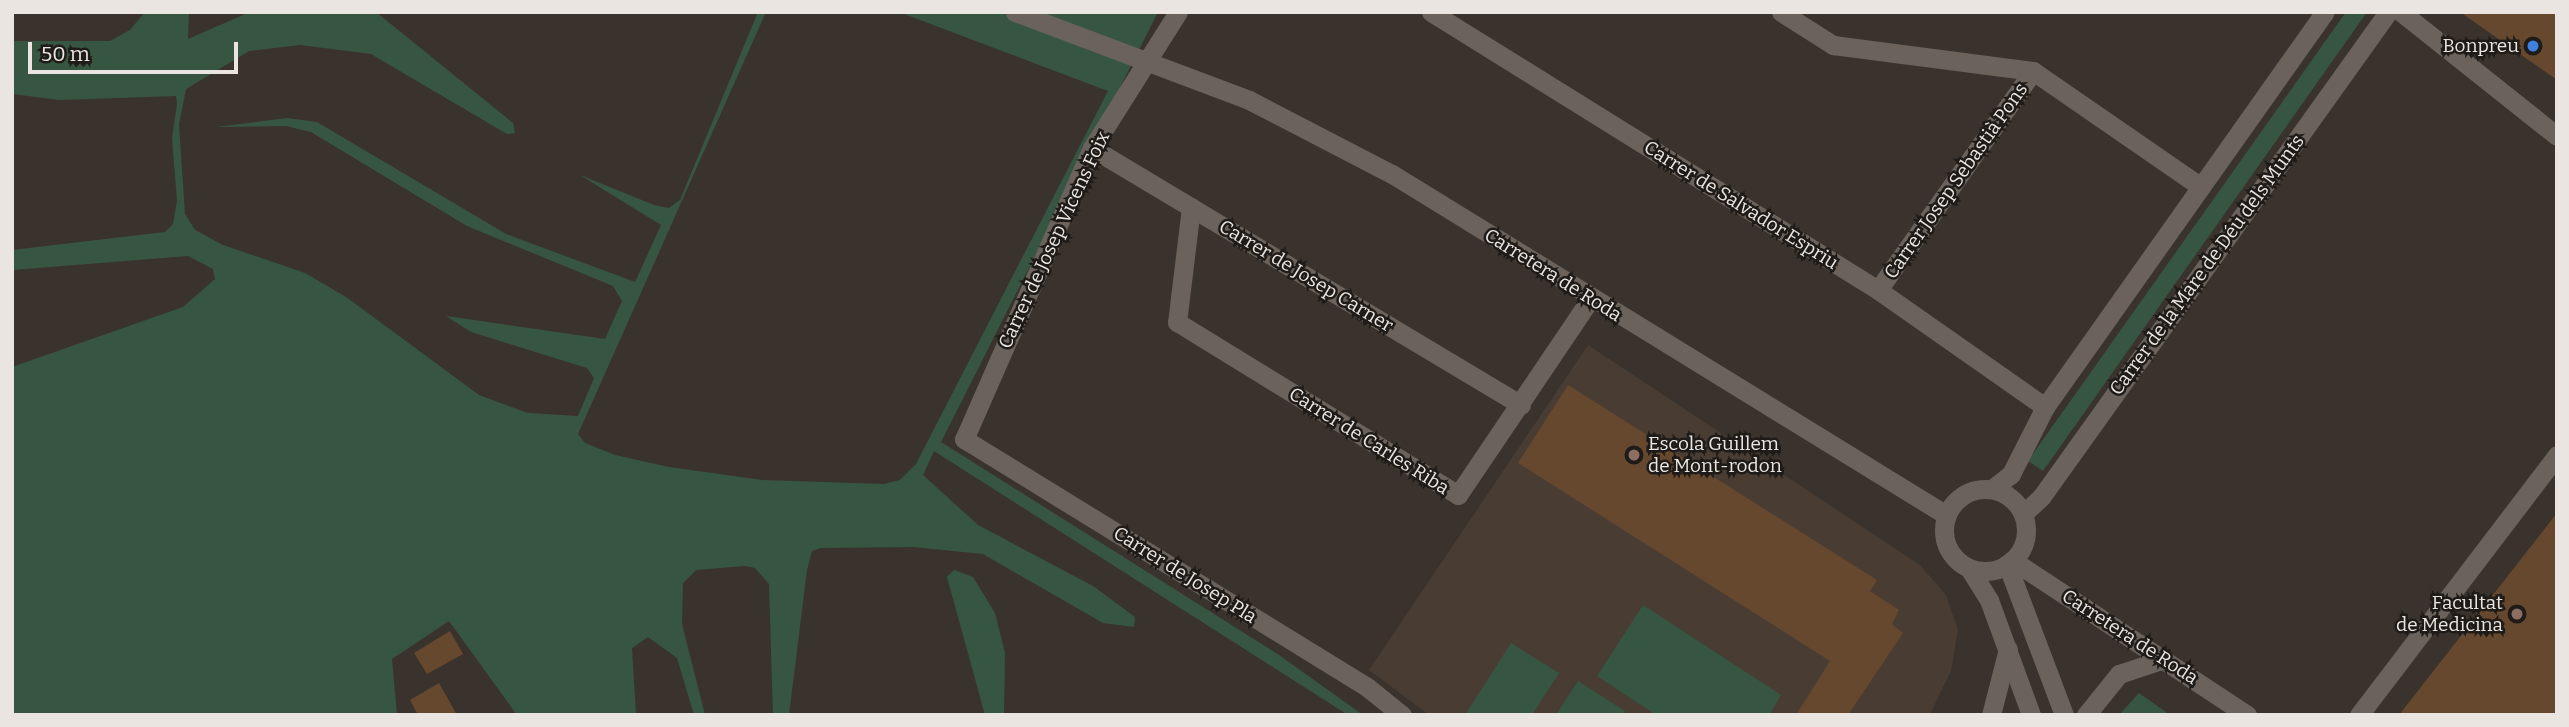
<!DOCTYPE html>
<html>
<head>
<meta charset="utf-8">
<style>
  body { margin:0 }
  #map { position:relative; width:2569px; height:727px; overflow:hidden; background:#3a332d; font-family:Bitter,serif }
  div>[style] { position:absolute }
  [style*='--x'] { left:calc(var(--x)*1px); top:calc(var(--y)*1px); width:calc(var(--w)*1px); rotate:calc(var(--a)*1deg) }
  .built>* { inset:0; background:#483c33 }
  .green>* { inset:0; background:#375642 }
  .building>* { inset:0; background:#66482e }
  .minor>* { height:19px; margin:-9.5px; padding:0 9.5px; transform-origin:9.5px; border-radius:9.5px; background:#6a625b }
  .tertiary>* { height:19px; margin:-9.5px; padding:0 9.5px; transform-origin:9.5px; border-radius:9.5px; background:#6a625b }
  .tertiary>.ring { margin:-9.5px; padding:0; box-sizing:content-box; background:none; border:19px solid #6a625b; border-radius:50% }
  .dots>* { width:19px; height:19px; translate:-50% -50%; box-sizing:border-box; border:4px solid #1e1b18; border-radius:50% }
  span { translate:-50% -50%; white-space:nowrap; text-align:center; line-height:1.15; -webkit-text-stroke:5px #1e1b18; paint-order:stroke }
  .poi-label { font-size:19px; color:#eae5e1 }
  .right { translate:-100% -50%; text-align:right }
  .left { translate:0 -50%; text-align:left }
  .street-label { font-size:19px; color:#eae5e1 }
  .frame { position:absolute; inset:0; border:14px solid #eae5e1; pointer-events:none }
  .scale { position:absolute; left:28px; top:42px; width:210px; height:32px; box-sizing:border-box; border:4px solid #eae5e1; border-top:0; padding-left:9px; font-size:21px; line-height:24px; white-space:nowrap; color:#eae5e1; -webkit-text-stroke:5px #1e1b18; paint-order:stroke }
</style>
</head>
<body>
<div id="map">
  <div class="built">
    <i style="clip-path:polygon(1588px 345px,1920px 565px,1946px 595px,1958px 630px,1951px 671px,1930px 714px,1429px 715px,1369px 670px)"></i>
  </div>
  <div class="green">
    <i style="clip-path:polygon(145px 12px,189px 12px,188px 39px,250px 12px,376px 12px,513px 123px,515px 133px,507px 134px,371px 54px,300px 45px,249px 51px,186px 89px,179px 124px,185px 214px,195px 230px,223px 245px,305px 273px,346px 297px,479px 395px,528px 413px,578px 416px,594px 378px,587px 368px,471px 332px,446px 316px,605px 339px,622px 301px,613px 286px,467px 226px,311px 132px,286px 126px,216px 127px,287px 118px,317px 122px,506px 234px,635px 282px,661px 225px,580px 175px,654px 205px,669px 208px,680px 200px,758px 12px,766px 12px,578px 434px,585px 443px,615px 455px,669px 467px,762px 480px,884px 484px,900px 480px,916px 464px,1108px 91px,899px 12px,1158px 12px,941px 442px,1279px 655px,1363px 715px,1348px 715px,934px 451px,923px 475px,978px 525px,1093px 586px,1135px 617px,1134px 627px,1103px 623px,983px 554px,913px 547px,821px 548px,812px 551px,807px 570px,789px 715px,773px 715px,769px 584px,755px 568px,745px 566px,696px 570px,683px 583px,682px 624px,705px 715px,694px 715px,677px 658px,648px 637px,632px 648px,636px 715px,517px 715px,449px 621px,392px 659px,397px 715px,12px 715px,12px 367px,183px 307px,215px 279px,213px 269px,188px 256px,12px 270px,12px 250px,165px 232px,173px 224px,177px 201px,172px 138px,177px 104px,176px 96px,59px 100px,12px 94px,12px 41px,110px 41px,130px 30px)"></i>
    <i style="clip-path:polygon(2346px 12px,2367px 12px,2043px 471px,2028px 461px)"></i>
    <i style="clip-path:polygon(954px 570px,973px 577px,995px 613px,1005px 653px,1004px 715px,985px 715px,947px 577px)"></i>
    <i style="clip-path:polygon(1643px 605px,1781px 695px,1769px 715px,1656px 715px,1597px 676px)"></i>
    <i style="clip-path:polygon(1511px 643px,1559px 673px,1532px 715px,1465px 715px)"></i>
    <i style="clip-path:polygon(1578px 681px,1625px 711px,1623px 715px,1556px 715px)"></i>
    <i style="clip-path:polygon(2139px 693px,2170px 715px,2119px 715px)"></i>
  </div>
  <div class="building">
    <i style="clip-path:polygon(2460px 12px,2557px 12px,2557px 80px)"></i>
    <i style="clip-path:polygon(1568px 385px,1877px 580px,1870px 591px,1899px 610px,1892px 624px,1903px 633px,1848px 715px,1796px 715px,1830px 661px,1518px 463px)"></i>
    <i style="clip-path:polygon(2557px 513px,2557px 715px,2399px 715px)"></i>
    <i style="clip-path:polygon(450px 631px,463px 654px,427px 674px,414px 653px)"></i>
    <i style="clip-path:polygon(439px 683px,457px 715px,418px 715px,410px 700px)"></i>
  </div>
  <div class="minor">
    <i style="--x:1178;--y:12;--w:161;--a:122.3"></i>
    <i style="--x:1092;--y:148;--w:318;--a:113.7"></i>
    <i style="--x:964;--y:439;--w:473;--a:31.6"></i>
    <i style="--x:1367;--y:687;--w:45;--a:38.7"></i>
    <i style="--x:1431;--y:12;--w:526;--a:31.88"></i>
    <i style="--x:1878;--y:290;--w:204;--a:35"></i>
    <i style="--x:1781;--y:12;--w:62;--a:32.4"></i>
    <i style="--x:1833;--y:45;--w:202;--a:7.4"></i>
    <i style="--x:2033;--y:71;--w:204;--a:34.6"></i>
    <i style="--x:2401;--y:12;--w:199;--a:38.5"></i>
    <i style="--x:1092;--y:148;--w:500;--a:30.92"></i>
    <i style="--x:1191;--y:207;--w:116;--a:96.9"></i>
    <i style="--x:1177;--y:322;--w:330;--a:31.6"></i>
    <i style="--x:1458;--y:495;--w:238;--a:-56"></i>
    <i style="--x:1878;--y:290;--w:268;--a:-54.7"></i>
    <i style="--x:2012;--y:560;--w:282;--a:33.4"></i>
    <i style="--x:2007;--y:564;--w:161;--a:69.3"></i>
    <i style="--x:1969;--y:568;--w:38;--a:58"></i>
    <i style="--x:1989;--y:600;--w:122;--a:69.9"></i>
    <i style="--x:1991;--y:715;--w:68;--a:-75.6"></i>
    <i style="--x:2086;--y:715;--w:53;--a:-51.2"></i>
    <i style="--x:2119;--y:674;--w:47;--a:-18.4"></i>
    <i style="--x:2359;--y:715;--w:327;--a:-52.7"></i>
  </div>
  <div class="tertiary">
    <i style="--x:1015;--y:12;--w:250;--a:20.6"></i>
    <i style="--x:1249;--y:100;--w:161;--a:27.4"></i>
    <i style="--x:1392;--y:174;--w:651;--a:31.61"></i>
    <i class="ring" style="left:1944px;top:489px;width:63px;height:63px"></i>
    <i style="--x:1992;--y:489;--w:24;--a:-38"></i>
    <i style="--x:2011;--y:474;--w:75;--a:-63.1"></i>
    <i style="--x:2045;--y:407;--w:484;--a:-54.7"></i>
    <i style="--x:2023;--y:514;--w:26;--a:-43"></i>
    <i style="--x:2042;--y:496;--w:595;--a:-54.44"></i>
  </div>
  <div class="dots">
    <i style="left:2533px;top:46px;background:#3f7fe0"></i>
    <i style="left:1634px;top:455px;background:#8d6e63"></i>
    <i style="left:2517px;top:614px;background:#8d6e63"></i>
  </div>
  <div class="poi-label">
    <span class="right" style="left:2519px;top:46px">Bonpreu</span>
    <span class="left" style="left:1648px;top:455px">Escola Guillem<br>de Mont-rodon</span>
    <span class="right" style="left:2503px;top:614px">Facultat<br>de Medicina</span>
  </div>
  <div class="street-label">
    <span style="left:1956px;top:181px;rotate:-55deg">Carrer Josep Sebastià Pons</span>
    <span style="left:1741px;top:205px;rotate:32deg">Carrer de Salvador Espriu</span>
    <span style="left:1054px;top:240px;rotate:-65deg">Carrer de Josep Vicens Foix</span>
    <span style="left:2207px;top:265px;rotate:-54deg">Carrer de la Mare de Déu dels Munts</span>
    <span style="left:1553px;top:275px;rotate:32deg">Carretera de Roda</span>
    <span style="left:1306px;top:276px;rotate:31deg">Carrer de Josep Carner</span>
    <span style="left:1369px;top:441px;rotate:32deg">Carrer de Carles Riba</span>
    <span style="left:1185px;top:575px;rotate:32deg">Carrer de Josep Pla</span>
    <span style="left:2130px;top:637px;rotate:33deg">Carretera de Roda</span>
  </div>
  <div class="frame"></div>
  <div class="scale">50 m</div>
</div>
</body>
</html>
